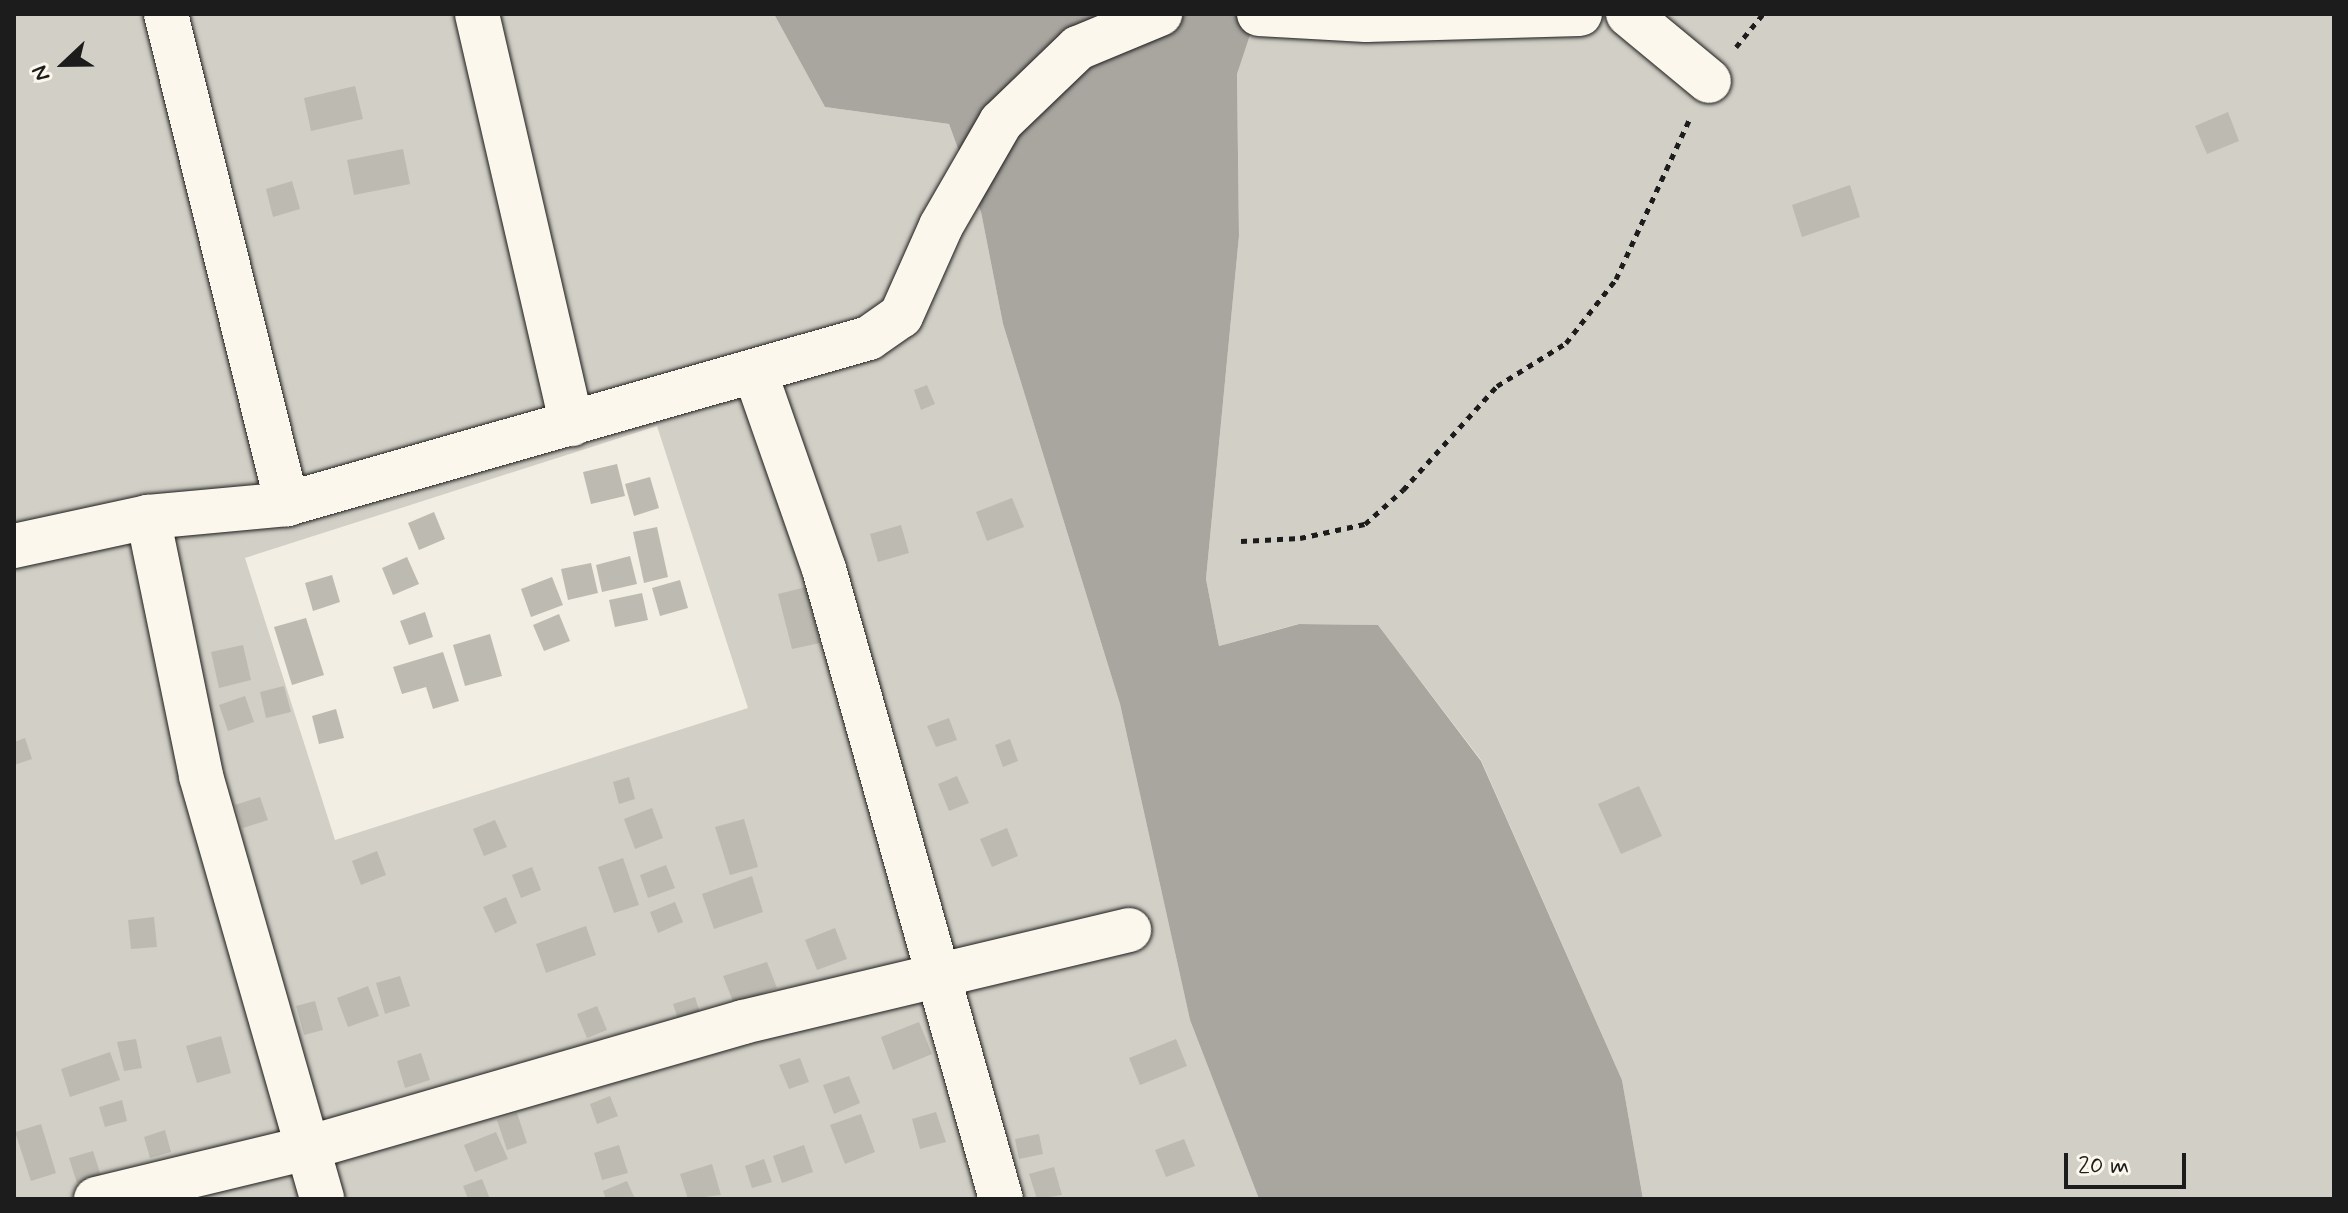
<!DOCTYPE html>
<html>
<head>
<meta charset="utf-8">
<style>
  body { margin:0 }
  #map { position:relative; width:2348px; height:1213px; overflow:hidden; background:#f2eee4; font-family:Mynerve,sans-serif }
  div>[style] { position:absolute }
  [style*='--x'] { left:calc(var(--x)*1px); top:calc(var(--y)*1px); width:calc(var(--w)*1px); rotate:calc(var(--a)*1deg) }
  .green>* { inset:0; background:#d2cfc6 }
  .water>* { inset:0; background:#a9a6a0 }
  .building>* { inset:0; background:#bdbab1 }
  .path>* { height:5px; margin-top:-2.5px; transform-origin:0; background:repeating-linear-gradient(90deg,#1c1c1c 0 6px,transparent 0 12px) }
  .roads { filter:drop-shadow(0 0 2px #1c1c1c) drop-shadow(0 0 2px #1c1c1c) }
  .minor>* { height:44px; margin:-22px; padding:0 22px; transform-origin:22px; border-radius:22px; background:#fbf7ec }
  span { translate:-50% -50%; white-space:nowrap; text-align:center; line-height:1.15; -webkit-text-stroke:6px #fbf7ec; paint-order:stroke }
  .frame { position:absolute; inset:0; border:16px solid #1c1c1c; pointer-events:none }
  .north { position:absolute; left:24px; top:24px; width:80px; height:80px; -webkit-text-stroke:6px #fbf7ec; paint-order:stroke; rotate:248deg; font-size:22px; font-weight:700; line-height:32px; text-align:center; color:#1c1c1c }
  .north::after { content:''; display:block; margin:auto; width:28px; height:36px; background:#1c1c1c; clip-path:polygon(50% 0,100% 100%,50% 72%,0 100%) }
  .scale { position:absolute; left:2064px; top:1153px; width:122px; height:36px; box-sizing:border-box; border:4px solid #1c1c1c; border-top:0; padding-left:10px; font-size:24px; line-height:28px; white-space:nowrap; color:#1c1c1c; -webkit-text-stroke:6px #fbf7ec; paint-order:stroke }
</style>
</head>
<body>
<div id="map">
  <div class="green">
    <i style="clip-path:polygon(evenodd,14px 14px,774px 14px,825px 107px,949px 124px,981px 212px,1003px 324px,1120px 704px,1190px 1020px,1259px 1199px,14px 1199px,14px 14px,657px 426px,748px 708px,335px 840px,245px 558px,657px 426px)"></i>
    <i style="clip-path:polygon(1257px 14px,2334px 14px,2334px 1199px,1643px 1199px,1622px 1080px,1481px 760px,1378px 625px,1298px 624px,1219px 646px,1206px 579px,1239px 236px,1237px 73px)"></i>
  </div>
  <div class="water">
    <i style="clip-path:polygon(774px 14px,1257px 14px,1237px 74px,1239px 236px,1206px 579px,1219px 646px,1299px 624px,1378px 625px,1481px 761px,1622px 1080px,1643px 1199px,1259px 1199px,1190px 1020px,1120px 704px,1003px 324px,981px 212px,949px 124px,825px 107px)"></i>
  </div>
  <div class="building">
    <i style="clip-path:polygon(355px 86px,363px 119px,311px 131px,304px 98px)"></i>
    <i style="clip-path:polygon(2228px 112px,2239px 141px,2207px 154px,2195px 126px)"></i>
    <i style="clip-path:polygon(403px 149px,410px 184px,354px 195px,347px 160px)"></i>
    <i style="clip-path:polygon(292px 181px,300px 209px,273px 217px,266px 189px)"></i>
    <i style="clip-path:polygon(1850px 185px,1860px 217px,1802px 237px,1792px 205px)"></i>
    <i style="clip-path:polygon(927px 385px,935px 404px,921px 410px,914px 390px)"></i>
    <i style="clip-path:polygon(617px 464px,625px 496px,591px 504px,583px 472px)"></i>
    <i style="clip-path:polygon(650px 477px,659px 508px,634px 516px,625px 484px)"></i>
    <i style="clip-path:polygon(1012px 498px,1024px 527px,987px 541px,976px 512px)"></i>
    <i style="clip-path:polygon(434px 512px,445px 539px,419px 550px,408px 523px)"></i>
    <i style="clip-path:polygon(901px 525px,909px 553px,878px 562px,870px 534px)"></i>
    <i style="clip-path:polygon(657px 527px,668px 577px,644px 583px,633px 532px)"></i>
    <i style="clip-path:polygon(630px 556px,637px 584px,602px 592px,596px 565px)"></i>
    <i style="clip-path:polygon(407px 557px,419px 584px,393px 595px,382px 568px)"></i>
    <i style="clip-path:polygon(591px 563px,598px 593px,568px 600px,561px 569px)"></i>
    <i style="clip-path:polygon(332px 575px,340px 602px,313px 611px,305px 583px)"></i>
    <i style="clip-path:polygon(552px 577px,563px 605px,531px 617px,521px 589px)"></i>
    <i style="clip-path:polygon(680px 580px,688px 608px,660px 616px,652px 588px)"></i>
    <i style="clip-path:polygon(806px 587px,820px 643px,792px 649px,778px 594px)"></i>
    <i style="clip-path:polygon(642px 593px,648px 620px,615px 627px,609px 600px)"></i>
    <i style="clip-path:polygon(425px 612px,433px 637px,409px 645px,400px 621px)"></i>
    <i style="clip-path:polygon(559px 614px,570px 641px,544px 651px,533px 625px)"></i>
    <i style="clip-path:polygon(306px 618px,324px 675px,292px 685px,274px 627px)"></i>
    <i style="clip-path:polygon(490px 634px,502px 676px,465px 686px,453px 645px)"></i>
    <i style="clip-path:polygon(243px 645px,251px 680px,219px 688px,211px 652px)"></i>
    <i style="clip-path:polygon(443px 652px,459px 701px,433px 709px,426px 687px,402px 694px,393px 667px)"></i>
    <i style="clip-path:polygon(284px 686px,291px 712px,266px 718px,260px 692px)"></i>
    <i style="clip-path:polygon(245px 696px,254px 722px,228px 731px,219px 705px)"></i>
    <i style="clip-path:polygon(336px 709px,344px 738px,319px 744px,312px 716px)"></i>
    <i style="clip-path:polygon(949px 718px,957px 740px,936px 747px,927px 726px)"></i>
    <i style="clip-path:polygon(25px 738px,32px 759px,14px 765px,14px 742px)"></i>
    <i style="clip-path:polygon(1010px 739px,1018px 761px,1003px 767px,995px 745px)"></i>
    <i style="clip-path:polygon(957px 776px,969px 803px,949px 811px,938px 784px)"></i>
    <i style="clip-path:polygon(629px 777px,635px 799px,619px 804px,613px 782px)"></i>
    <i style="clip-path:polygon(1639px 786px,1662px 836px,1621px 854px,1598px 804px)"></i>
    <i style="clip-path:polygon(260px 797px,268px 820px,243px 828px,235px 805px)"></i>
    <i style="clip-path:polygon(652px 808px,663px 838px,635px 849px,624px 819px)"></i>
    <i style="clip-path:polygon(744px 819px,758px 867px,730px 875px,715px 827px)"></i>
    <i style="clip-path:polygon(495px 820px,507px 847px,484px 856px,473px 829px)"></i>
    <i style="clip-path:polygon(1007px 828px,1018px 856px,992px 867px,980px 839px)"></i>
    <i style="clip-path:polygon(377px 851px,386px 875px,361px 885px,352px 861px)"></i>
    <i style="clip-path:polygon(623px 858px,639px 905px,614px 913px,598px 867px)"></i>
    <i style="clip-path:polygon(666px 865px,675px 888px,648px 898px,640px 875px)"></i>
    <i style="clip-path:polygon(532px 867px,541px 890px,521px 898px,512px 875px)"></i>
    <i style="clip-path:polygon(752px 876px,763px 912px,714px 929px,702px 894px)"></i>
    <i style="clip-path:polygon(506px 897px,517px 923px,495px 933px,483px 907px)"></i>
    <i style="clip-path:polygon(675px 902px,683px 922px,658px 933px,650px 912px)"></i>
    <i style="clip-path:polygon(154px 917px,157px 947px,131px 949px,128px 920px)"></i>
    <i style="clip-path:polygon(586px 926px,596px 955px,546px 973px,536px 944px)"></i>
    <i style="clip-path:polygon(835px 928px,847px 959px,817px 970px,805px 940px)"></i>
    <i style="clip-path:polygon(767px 962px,777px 988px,758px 995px,762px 1005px,738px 1014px,723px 976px)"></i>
    <i style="clip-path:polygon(400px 976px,410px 1006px,385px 1014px,376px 983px)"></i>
    <i style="clip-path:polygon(368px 986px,379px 1016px,348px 1027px,337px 998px)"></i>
    <i style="clip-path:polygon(695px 997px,701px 1016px,679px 1022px,673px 1004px)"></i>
    <i style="clip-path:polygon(315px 1001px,323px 1030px,304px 1035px,296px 1006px)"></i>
    <i style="clip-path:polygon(597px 1006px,607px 1030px,587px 1038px,577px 1014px)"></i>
    <i style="clip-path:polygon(919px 1022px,932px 1054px,893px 1070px,881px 1037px)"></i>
    <i style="clip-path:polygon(221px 1036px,231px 1073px,197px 1083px,186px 1046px)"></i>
    <i style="clip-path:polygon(136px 1039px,142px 1068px,124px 1071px,117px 1042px)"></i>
    <i style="clip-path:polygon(1176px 1039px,1187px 1066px,1140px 1085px,1129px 1058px)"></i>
    <i style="clip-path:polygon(110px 1052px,120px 1080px,70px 1097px,61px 1069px)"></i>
    <i style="clip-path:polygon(421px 1053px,430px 1080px,405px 1088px,397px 1061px)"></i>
    <i style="clip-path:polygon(800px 1058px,809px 1082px,789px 1089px,779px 1065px)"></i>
    <i style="clip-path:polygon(849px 1076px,860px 1103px,834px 1114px,823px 1085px)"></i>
    <i style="clip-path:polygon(610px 1096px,618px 1116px,597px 1124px,590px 1104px)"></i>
    <i style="clip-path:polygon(122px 1100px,127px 1121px,105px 1127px,99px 1107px)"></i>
    <i style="clip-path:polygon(936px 1112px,946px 1142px,920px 1149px,912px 1119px)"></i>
    <i style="clip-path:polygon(517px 1113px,527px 1143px,507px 1150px,497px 1120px)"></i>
    <i style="clip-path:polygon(861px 1114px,875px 1152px,845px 1164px,830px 1125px)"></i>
    <i style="clip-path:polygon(41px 1124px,56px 1173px,31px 1181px,15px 1132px)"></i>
    <i style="clip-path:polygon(165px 1130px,171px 1152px,150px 1158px,144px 1137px)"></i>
    <i style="clip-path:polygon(496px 1132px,508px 1159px,475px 1172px,464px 1145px)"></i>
    <i style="clip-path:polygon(1039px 1134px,1043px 1154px,1019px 1159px,1015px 1139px)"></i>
    <i style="clip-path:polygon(1184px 1139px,1195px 1166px,1166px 1177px,1155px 1150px)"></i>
    <i style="clip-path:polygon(619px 1145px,628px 1173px,602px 1180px,594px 1153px)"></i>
    <i style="clip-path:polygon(804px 1145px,813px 1172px,782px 1183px,773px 1156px)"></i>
    <i style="clip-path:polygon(93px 1151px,101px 1176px,77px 1183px,69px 1158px)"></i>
    <i style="clip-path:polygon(764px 1159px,772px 1182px,752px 1188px,745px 1166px)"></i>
    <i style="clip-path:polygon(712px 1164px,721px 1195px,688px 1199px,680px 1174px)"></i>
    <i style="clip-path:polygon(1054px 1167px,1062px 1195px,1037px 1199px,1029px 1174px)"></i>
    <i style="clip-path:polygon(482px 1179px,490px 1199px,468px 1199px,463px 1186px)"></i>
    <i style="clip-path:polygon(627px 1181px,635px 1199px,606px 1199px,603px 1191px)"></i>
  </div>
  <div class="path">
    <i style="--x:1736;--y:47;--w:43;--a:-50.7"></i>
    <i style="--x:1241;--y:541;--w:59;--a:-2.9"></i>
    <i style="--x:1300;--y:538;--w:66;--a:-12.2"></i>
    <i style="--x:1365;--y:524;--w:51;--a:-41.8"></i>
    <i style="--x:1403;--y:490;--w:140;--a:-47.9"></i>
    <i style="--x:1497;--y:386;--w:81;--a:-31.9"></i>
    <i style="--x:1566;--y:343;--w:81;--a:-52"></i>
    <i style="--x:1616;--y:279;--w:179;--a:-65.3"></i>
  </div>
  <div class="roads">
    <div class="minor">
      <i style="--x:166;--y:14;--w:505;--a:76.13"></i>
      <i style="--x:477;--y:14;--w:421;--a:77"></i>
      <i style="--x:1259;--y:14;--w:107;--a:3.2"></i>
      <i style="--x:1366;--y:20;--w:214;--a:-1.6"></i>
      <i style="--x:1628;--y:14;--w:105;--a:39.6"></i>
      <i style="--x:755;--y:372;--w:209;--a:70.7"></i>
      <i style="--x:824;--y:569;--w:654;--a:74.31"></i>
      <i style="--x:148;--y:517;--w:264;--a:78.4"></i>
      <i style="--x:201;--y:776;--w:440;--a:74"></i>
      <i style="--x:14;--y:546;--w:137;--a:-12.2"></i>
      <i style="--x:148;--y:517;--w:140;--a:-5.3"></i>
      <i style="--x:287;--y:504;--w:605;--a:-15.92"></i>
      <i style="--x:869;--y:338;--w:39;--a:-35"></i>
      <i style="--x:901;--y:316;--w:98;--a:-66"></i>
      <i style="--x:941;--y:226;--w:120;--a:-60"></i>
      <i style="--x:1001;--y:122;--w:107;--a:-43.9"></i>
      <i style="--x:1078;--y:48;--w:89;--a:-22.5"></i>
      <i style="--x:96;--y:1199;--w:217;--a:-13.6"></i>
      <i style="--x:307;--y:1148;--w:454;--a:-16.1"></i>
      <i style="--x:743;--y:1022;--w:397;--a:-13.4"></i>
    </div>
  </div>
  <div class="frame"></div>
  <div class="north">N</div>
  <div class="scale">20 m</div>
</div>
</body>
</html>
